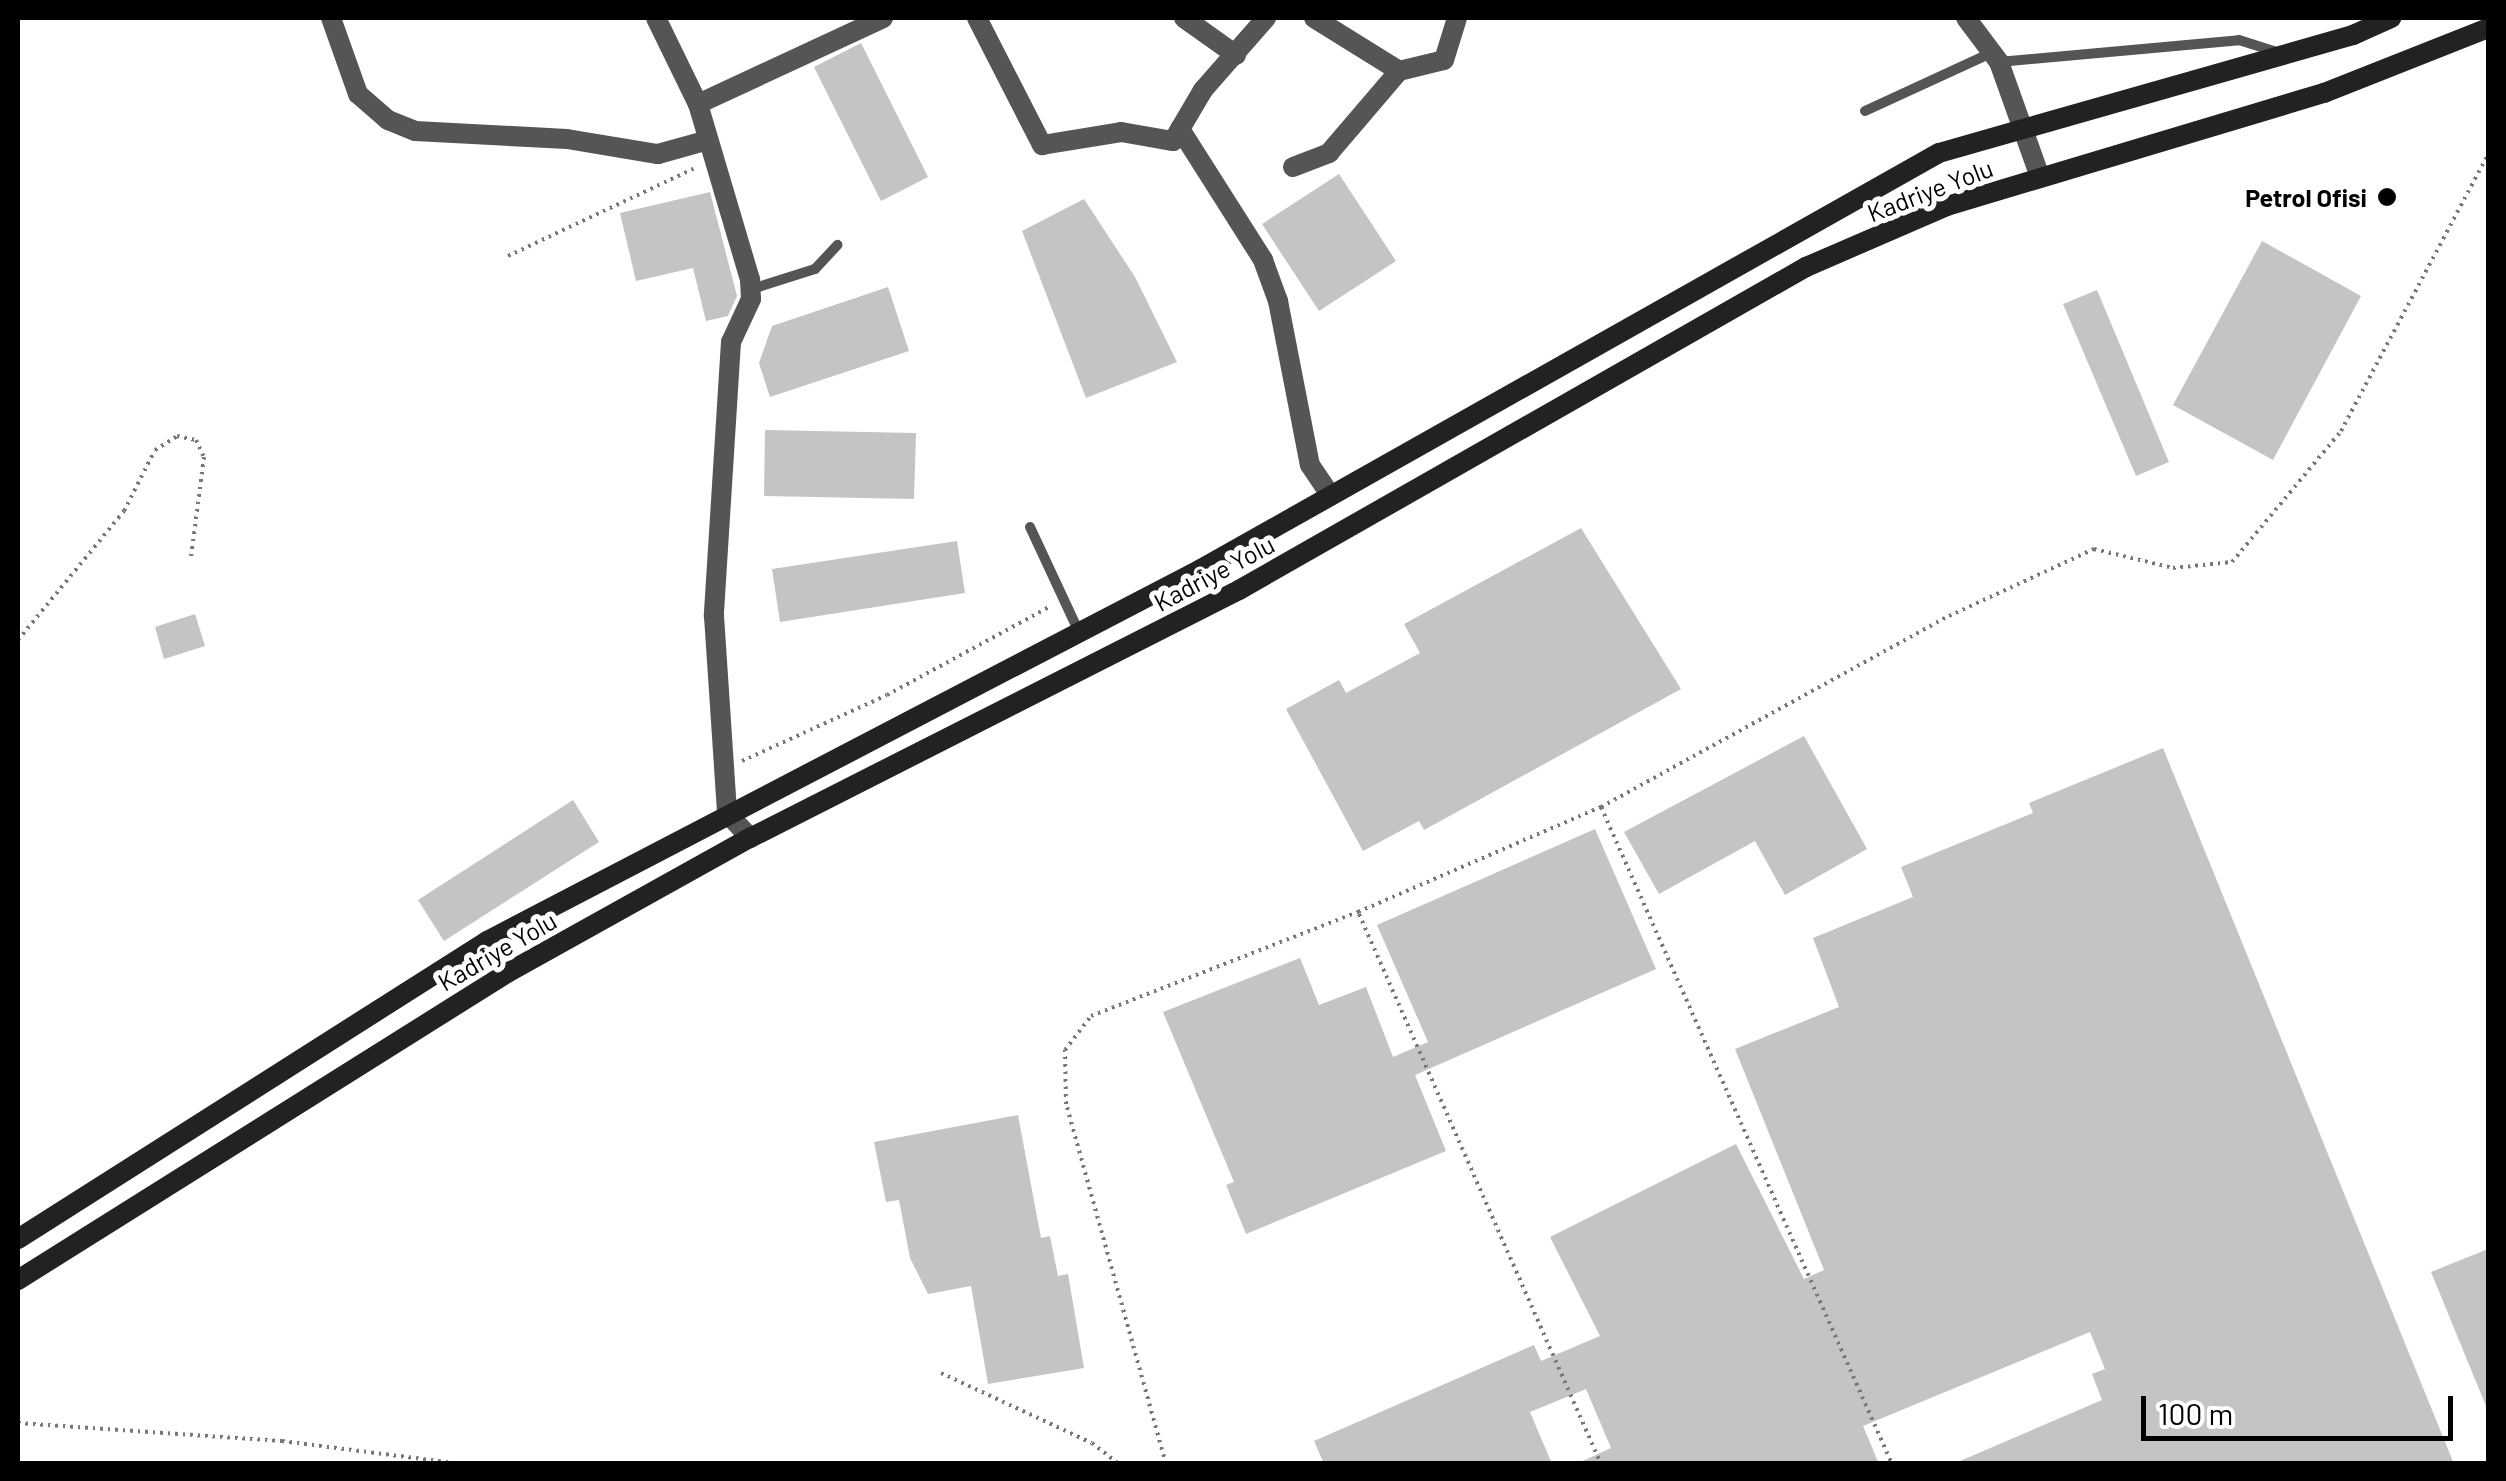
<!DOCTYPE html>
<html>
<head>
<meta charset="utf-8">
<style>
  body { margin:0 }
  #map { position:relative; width:2506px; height:1481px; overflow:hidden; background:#fff; font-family:Barlow,sans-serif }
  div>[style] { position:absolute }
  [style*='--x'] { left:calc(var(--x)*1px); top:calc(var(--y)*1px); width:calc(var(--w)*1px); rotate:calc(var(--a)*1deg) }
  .building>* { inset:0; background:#c4c4c4 }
  .path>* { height:4px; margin-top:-2px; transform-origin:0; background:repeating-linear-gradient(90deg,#777 0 2.5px,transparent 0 7.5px) }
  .service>* { height:10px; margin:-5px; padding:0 5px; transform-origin:5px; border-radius:5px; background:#555 }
  .minor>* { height:20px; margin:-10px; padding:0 10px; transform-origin:10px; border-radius:10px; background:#555 }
  .secondary>* { height:20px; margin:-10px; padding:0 10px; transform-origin:10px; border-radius:10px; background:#222 }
  .dots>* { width:28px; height:28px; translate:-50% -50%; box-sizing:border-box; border:5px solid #fff; border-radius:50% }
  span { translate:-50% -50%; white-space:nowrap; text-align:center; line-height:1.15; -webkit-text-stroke:10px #fff; paint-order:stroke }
  .street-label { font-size:25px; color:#000 }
  .poi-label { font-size:25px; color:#000; font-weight:700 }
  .right { translate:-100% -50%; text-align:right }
  .frame { position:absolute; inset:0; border:20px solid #000; pointer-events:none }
  .scale { position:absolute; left:2141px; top:1396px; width:312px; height:45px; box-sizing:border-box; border:5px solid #000; border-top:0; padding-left:12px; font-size:30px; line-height:35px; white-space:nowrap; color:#000; -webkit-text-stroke:8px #fff; paint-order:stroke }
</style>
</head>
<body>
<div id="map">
  <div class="building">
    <i style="clip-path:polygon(861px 43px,928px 177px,881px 201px,814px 67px)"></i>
    <i style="clip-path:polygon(1339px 174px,1396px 261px,1319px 311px,1262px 224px)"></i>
    <i style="clip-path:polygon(710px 192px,737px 296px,728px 316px,706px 321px,693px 268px,636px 281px,620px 213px)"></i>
    <i style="clip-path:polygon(1084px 199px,1135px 277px,1177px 362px,1086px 398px,1022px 231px)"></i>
    <i style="clip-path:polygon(2262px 241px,2361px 296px,2273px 460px,2173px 405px)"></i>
    <i style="clip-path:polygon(888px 287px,909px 351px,770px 397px,759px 363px,772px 326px)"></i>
    <i style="clip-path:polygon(2097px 290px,2169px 462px,2136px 476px,2063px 304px)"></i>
    <i style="clip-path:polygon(765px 430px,916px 433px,914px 499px,764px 496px)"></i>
    <i style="clip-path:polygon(1581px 528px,1681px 689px,1424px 830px,1419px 821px,1363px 851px,1286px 709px,1339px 680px,1346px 693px,1420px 653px,1404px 624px)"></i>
    <i style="clip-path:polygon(957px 541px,965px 593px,780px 622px,772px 569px)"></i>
    <i style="clip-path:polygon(195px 614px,205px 646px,164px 659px,155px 627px)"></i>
    <i style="clip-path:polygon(1804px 736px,1867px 849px,1785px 895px,1755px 841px,1659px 894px,1624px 832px)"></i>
    <i style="clip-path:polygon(2163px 748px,2454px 1464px,1953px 1464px,2102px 1400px,2092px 1374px,2105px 1369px,2090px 1332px,1863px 1426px,1879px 1464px,1576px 1464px,1611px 1448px,1586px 1389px,1530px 1412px,1552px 1464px,1324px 1464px,1314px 1441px,1534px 1345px,1541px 1361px,1600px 1336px,1550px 1237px,1736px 1144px,1804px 1279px,1824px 1270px,1735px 1049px,1839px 1007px,1813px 938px,1913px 897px,1901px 867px,2033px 813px,2029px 803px)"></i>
    <i style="clip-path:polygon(573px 800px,599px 842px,444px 941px,418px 900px)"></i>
    <i style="clip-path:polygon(1595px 829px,1656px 969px,1415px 1075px,1446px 1151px,1246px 1234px,1226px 1185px,1234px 1182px,1163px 1012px,1300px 958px,1319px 1005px,1366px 987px,1393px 1057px,1428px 1042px,1377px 925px)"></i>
    <i style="clip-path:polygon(1018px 1115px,1041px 1238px,1050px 1236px,1058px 1276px,1068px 1274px,1084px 1368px,988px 1384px,971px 1286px,928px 1294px,910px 1258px,899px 1200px,886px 1202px,874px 1142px)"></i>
    <i style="clip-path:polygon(2488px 1249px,2488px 1411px,2431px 1272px)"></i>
  </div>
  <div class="path">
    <i style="--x:508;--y:256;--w:209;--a:-25.2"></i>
    <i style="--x:18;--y:640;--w:167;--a:-50.6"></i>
    <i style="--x:124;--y:511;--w:68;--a:-63.1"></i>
    <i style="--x:155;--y:450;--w:26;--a:-32"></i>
    <i style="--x:177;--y:436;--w:19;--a:12"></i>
    <i style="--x:196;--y:440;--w:19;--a:65"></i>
    <i style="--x:204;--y:457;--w:101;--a:97.4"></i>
    <i style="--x:742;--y:761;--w:159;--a:-24.5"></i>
    <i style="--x:887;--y:695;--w:187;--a:-28.5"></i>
    <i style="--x:1601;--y:807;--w:719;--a:66.11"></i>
    <i style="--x:1359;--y:914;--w:601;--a:66.25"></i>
    <i style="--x:941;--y:1373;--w:166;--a:24.9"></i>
    <i style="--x:1092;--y:1443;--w:34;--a:38"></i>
    <i style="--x:18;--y:1423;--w:265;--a:3.9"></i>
    <i style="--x:282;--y:1441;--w:181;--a:7.3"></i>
    <i style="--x:1166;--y:1464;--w:374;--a:-105.5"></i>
    <i style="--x:1066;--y:1104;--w:54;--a:-91.1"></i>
    <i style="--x:1065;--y:1050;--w:43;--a:-52.6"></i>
    <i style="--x:1091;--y:1016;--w:287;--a:-21.3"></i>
    <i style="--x:1358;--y:912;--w:265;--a:-23.4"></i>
    <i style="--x:1601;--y:807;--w:397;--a:-28.8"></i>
    <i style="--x:1949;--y:616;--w:160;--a:-24.8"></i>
    <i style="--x:2094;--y:549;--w:81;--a:13.5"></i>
    <i style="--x:2173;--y:568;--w:59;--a:-5.8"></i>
    <i style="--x:2232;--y:562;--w:170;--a:-50.2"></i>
    <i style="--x:2341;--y:431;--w:313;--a:-62"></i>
  </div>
  <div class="service">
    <i style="--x:1999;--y:62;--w:241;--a:-5.2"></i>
    <i style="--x:2239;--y:40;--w:43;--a:17.6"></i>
    <i style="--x:1865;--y:111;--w:139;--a:-24.7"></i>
    <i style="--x:752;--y:289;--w:66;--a:-17.6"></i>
    <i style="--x:815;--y:269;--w:33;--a:-47"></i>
    <i style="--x:1030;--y:527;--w:116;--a:65"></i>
  </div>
  <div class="minor">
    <i style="--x:331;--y:18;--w:81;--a:70.4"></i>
    <i style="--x:358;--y:94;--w:40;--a:41"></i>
    <i style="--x:388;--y:120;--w:29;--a:22"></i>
    <i style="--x:415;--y:131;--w:152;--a:3"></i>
    <i style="--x:567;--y:139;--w:92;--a:9.4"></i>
    <i style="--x:658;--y:154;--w:49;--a:-15.5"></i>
    <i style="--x:656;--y:18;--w:96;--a:64"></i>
    <i style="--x:698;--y:104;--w:184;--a:73.5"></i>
    <i style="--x:750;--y:280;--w:19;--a:87"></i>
    <i style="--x:751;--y:299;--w:47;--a:114.9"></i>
    <i style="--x:731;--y:342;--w:275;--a:93.6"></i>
    <i style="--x:714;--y:616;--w:197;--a:86.2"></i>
    <i style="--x:727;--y:813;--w:34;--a:47"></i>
    <i style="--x:977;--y:18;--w:143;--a:62.9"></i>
    <i style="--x:1042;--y:145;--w:80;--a:-9.3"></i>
    <i style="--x:1121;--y:132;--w:53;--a:9.8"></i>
    <i style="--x:1173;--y:141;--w:59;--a:-59.5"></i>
    <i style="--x:1203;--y:90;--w:96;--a:-48.8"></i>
    <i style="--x:1184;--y:18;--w:64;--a:35.4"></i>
    <i style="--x:1314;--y:18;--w:100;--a:31.9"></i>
    <i style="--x:1966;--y:18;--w:55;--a:53.1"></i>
    <i style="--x:1999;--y:62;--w:122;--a:70.4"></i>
    <i style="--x:698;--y:104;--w:204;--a:-24.9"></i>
    <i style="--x:1180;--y:129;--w:155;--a:57.6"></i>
    <i style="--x:1263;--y:260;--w:44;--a:69.9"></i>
    <i style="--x:1278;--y:301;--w:167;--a:79"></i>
    <i style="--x:1310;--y:465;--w:37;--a:56"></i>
    <i style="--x:1293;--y:167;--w:39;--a:-21"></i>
    <i style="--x:1329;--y:153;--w:108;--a:-49.5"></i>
    <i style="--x:1399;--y:71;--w:46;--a:-13.7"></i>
    <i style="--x:1444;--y:60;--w:44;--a:-72.8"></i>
  </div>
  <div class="secondary">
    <i style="--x:18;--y:1239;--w:556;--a:-32.43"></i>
    <i style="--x:487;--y:941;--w:805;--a:-27.52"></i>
    <i style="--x:1201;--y:569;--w:847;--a:-29.41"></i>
    <i style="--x:1939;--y:153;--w:430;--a:-15.9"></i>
    <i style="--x:2353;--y:35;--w:42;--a:-24.1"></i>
    <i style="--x:18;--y:1280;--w:577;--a:-32.12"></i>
    <i style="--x:507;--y:973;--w:278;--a:-29.1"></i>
    <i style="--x:750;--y:838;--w:548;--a:-26.89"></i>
    <i style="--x:1239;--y:590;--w:653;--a:-29.67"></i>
    <i style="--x:1806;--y:267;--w:154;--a:-23.4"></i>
    <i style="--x:1947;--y:206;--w:394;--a:-16.7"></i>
    <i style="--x:2324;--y:93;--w:176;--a:-21.6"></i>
  </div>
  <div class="dots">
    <i style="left:2387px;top:197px;background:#000"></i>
  </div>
  <div class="street-label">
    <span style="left:1930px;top:190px;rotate:-21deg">Kadriye Yolu</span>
    <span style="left:1214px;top:573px;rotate:-28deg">Kadriye Yolu</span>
    <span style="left:497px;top:951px;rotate:-30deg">Kadriye Yolu</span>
  </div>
  <div class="poi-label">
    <span class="right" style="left:2367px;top:197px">Petrol Ofisi</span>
  </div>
  <div class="frame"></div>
  <div class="scale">100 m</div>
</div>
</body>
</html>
